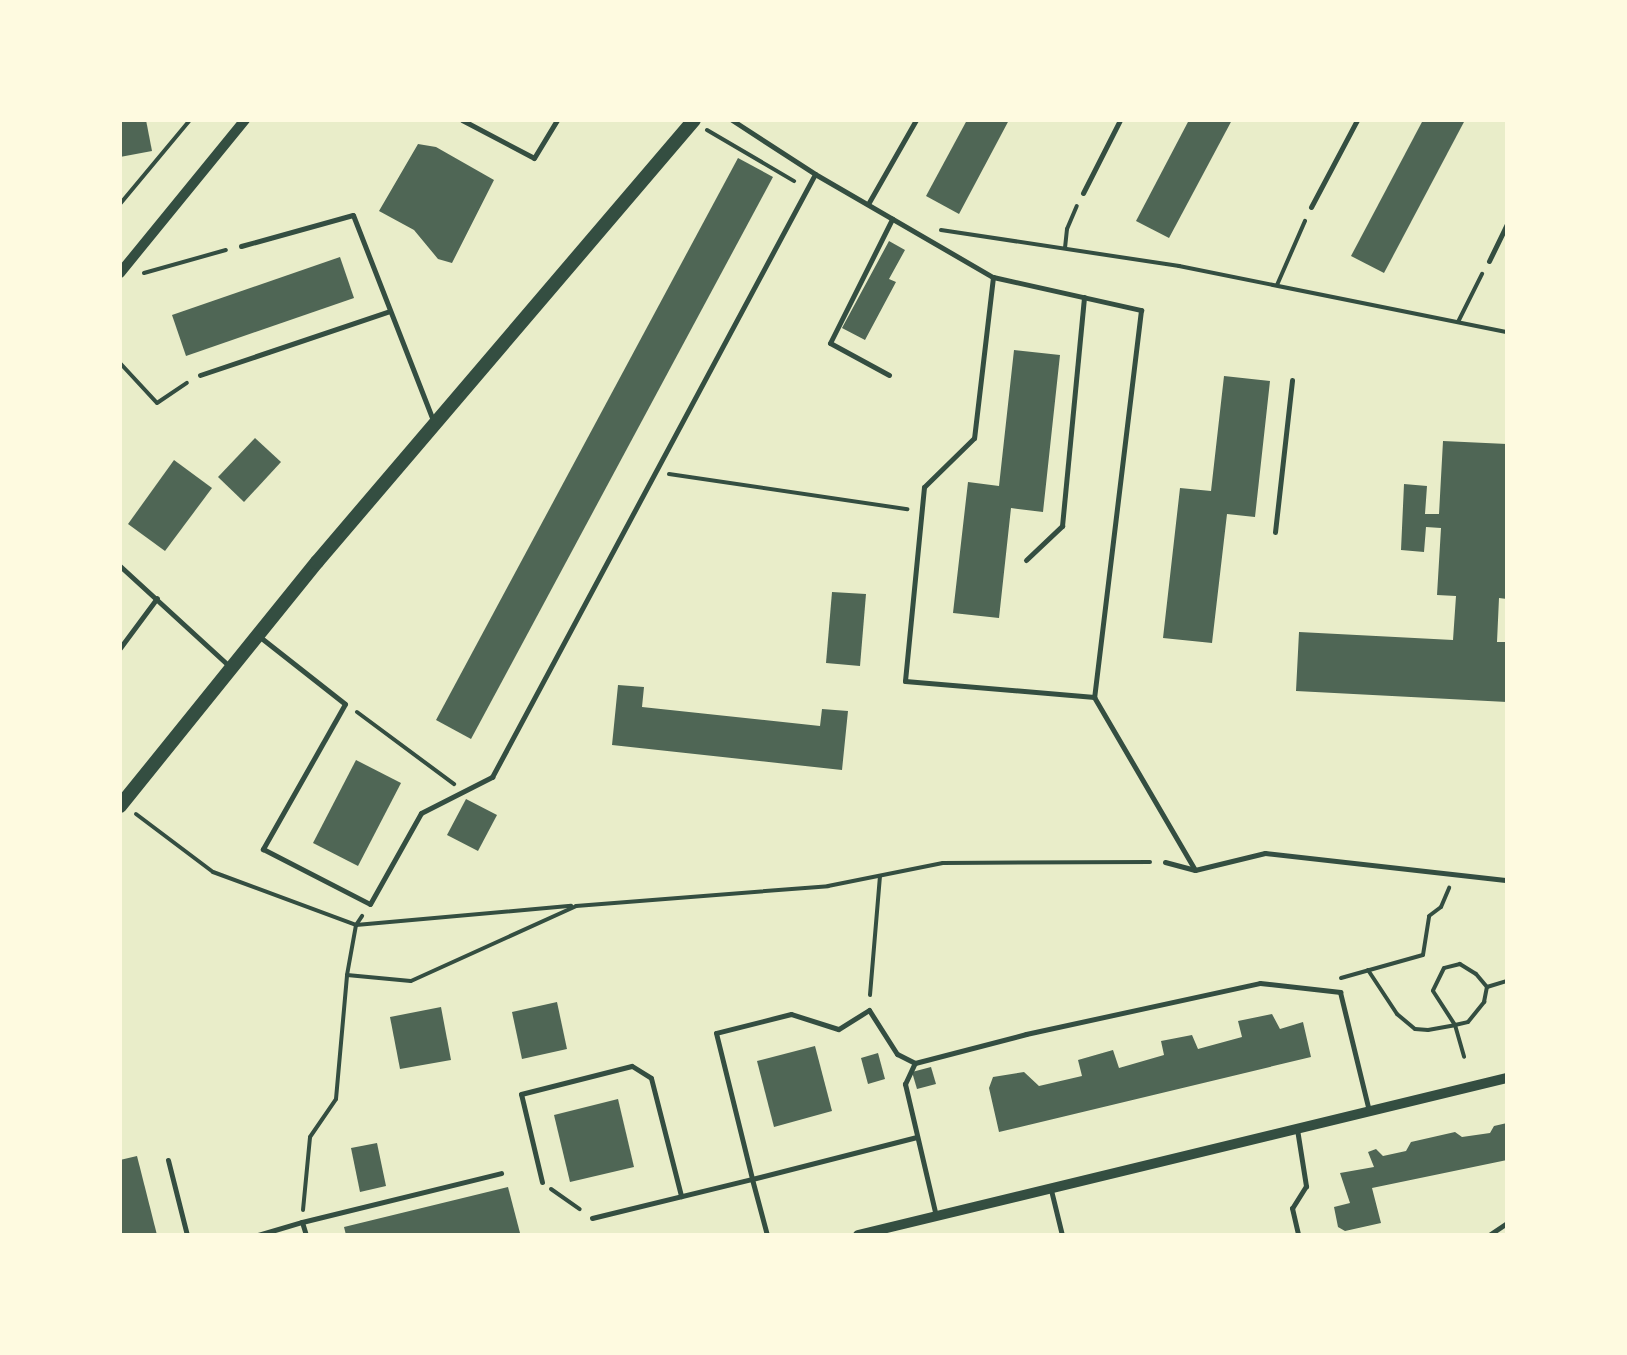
<!DOCTYPE html>
<html>
<head>
<meta charset="utf-8">
<style>
  body { margin:0 }
  #map { position:relative; width:1627px; height:1355px; overflow:hidden; background:#e9edc9; font-family:Overpass,sans-serif }
  div>[style] { position:absolute }
  [style*='--x'] { left:calc(var(--x)*1px); top:calc(var(--y)*1px); width:calc(var(--w)*1px); rotate:calc(var(--a)*1deg) }
  .building>* { inset:0; background:#4f6655 }
  .path>* { height:4px; margin:-2px; padding:0 2px; transform-origin:2px; border-radius:2px; background:#344e41 }
  .service>* { height:5px; margin:-2.5px; padding:0 2.5px; transform-origin:2.5px; border-radius:2.5px; background:#344e41 }
  .minor>* { height:10px; margin:-5px; padding:0 5px; transform-origin:5px; border-radius:5px; background:#344e41 }
  .tertiary>* { height:14px; margin:-7px; padding:0 7px; transform-origin:7px; border-radius:7px; background:#344e41 }
  span { translate:-50% -50%; white-space:nowrap; text-align:center; line-height:1.15; -webkit-text-stroke:10px #fefae0; paint-order:stroke }
  .frame { position:absolute; inset:0; border:122px solid #fefae0; pointer-events:none }
</style>
</head>
<body>
<div id="map">
  <div class="building">
    <i style="clip-path:polygon(120px 120px,146px 120px,152px 151px,120px 157px)"></i>
    <i style="clip-path:polygon(967px 120px,1009px 120px,959px 214px,926px 196px)"></i>
    <i style="clip-path:polygon(1189px 120px,1232px 120px,1169px 238px,1136px 221px)"></i>
    <i style="clip-path:polygon(1423px 120px,1465px 120px,1384px 273px,1351px 256px)"></i>
    <i style="clip-path:polygon(418px 144px,436px 147px,494px 180px,452px 263px,438px 259px,414px 230px,379px 211px)"></i>
    <i style="clip-path:polygon(738px 158px,773px 177px,471px 739px,436px 720px)"></i>
    <i style="clip-path:polygon(889px 241px,905px 250px,889px 279px,896px 282px,865px 340px,842px 328px)"></i>
    <i style="clip-path:polygon(340px 257px,354px 298px,186px 356px,172px 315px)"></i>
    <i style="clip-path:polygon(1014px 350px,1060px 355px,1043px 512px,1011px 508px,999px 618px,953px 613px,968px 482px,999px 486px)"></i>
    <i style="clip-path:polygon(1224px 376px,1270px 381px,1255px 517px,1227px 514px,1212px 643px,1163px 638px,1180px 488px,1211px 491px)"></i>
    <i style="clip-path:polygon(255px 438px,281px 462px,244px 502px,218px 477px)"></i>
    <i style="clip-path:polygon(1443px 441px,1507px 444px,1507px 599px,1499px 598px,1497px 642px,1507px 642px,1507px 702px,1296px 691px,1299px 632px,1453px 640px,1456px 596px,1437px 595px,1441px 528px,1426px 527px,1424px 552px,1401px 550px,1404px 484px,1427px 486px,1425px 514px,1439px 514px)"></i>
    <i style="clip-path:polygon(174px 460px,212px 488px,165px 551px,128px 524px)"></i>
    <i style="clip-path:polygon(832px 592px,866px 594px,860px 666px,826px 663px)"></i>
    <i style="clip-path:polygon(618px 685px,644px 687px,642px 707px,820px 726px,822px 709px,848px 711px,842px 770px,612px 745px)"></i>
    <i style="clip-path:polygon(356px 760px,401px 783px,358px 866px,313px 843px)"></i>
    <i style="clip-path:polygon(466px 799px,497px 815px,478px 851px,447px 835px)"></i>
    <i style="clip-path:polygon(557px 1002px,567px 1049px,522px 1059px,512px 1012px)"></i>
    <i style="clip-path:polygon(441px 1007px,451px 1060px,400px 1069px,390px 1017px)"></i>
    <i style="clip-path:polygon(1272px 1014px,1280px 1029px,1303px 1022px,1311px 1057px,999px 1132px,989px 1088px,993px 1077px,1024px 1072px,1039px 1086px,1082px 1076px,1078px 1060px,1113px 1050px,1119px 1068px,1164px 1055px,1161px 1041px,1192px 1035px,1198px 1049px,1242px 1037px,1238px 1021px)"></i>
    <i style="clip-path:polygon(815px 1046px,832px 1111px,774px 1127px,757px 1061px)"></i>
    <i style="clip-path:polygon(878px 1053px,885px 1079px,868px 1084px,861px 1058px)"></i>
    <i style="clip-path:polygon(931px 1067px,936px 1084px,917px 1089px,912px 1072px)"></i>
    <i style="clip-path:polygon(618px 1099px,634px 1167px,570px 1182px,554px 1115px)"></i>
    <i style="clip-path:polygon(1507px 1123px,1507px 1160px,1372px 1188px,1381px 1223px,1345px 1231px,1338px 1227px,1334px 1207px,1350px 1203px,1340px 1173px,1374px 1167px,1368px 1152px,1376px 1149px,1383px 1156px,1406px 1151px,1411px 1142px,1455px 1132px,1462px 1137px,1490px 1133px,1494px 1126px)"></i>
    <i style="clip-path:polygon(377px 1143px,386px 1186px,360px 1192px,351px 1148px)"></i>
    <i style="clip-path:polygon(137px 1156px,157px 1235px,120px 1235px,120px 1160px)"></i>
    <i style="clip-path:polygon(508px 1187px,520px 1233px,346px 1235px,344px 1227px)"></i>
  </div>
  <div class="path">
    <i style="--x:707;--y:130;--w:101;--a:30.4"></i>
    <i style="--x:120;--y:204;--w:109;--a:-50.2"></i>
    <i style="--x:941;--y:230;--w:241;--a:8.6"></i>
    <i style="--x:1179;--y:266;--w:335;--a:11.4"></i>
    <i style="--x:1065;--y:248;--w:19;--a:-84"></i>
    <i style="--x:1067;--y:229;--w:25;--a:-67"></i>
    <i style="--x:144;--y:273;--w:85;--a:-15.7"></i>
    <i style="--x:1277;--y:285;--w:70;--a:-66.4"></i>
    <i style="--x:1458;--y:322;--w:54;--a:-63.4"></i>
    <i style="--x:120;--y:363;--w:54;--a:47.2"></i>
    <i style="--x:157;--y:403;--w:36;--a:-34"></i>
    <i style="--x:669;--y:474;--w:241;--a:8.4"></i>
    <i style="--x:357;--y:712;--w:121;--a:36.6"></i>
    <i style="--x:136;--y:814;--w:96;--a:37"></i>
    <i style="--x:213;--y:872;--w:153;--a:20.3"></i>
    <i style="--x:356;--y:925;--w:216;--a:-5.1"></i>
    <i style="--x:1368;--y:970;--w:53;--a:56.6"></i>
    <i style="--x:1397;--y:1014;--w:23;--a:40"></i>
    <i style="--x:1415;--y:1029;--w:13;--a:4"></i>
    <i style="--x:1428;--y:1030;--w:27;--a:-10"></i>
    <i style="--x:1455;--y:1025;--w:13;--a:-13"></i>
    <i style="--x:1468;--y:1022;--w:26;--a:-51"></i>
    <i style="--x:1484;--y:1002;--w:15;--a:-79"></i>
    <i style="--x:1487;--y:987;--w:17;--a:-130"></i>
    <i style="--x:1476;--y:974;--w:19;--a:-148"></i>
    <i style="--x:1460;--y:964;--w:16;--a:166"></i>
    <i style="--x:1444;--y:968;--w:25;--a:116"></i>
    <i style="--x:1433;--y:991;--w:40;--a:57.1"></i>
    <i style="--x:1455;--y:1025;--w:33;--a:74"></i>
    <i style="--x:347;--y:975;--w:64;--a:5.4"></i>
    <i style="--x:411;--y:981;--w:181;--a:-24.4"></i>
    <i style="--x:576;--y:906;--w:253;--a:-4.5"></i>
    <i style="--x:828;--y:886;--w:117;--a:-11.3"></i>
    <i style="--x:943;--y:863;--w:207;--a:-0.3"></i>
    <i style="--x:1341;--y:978;--w:85;--a:-15.7"></i>
    <i style="--x:1423;--y:955;--w:39;--a:-81"></i>
    <i style="--x:1429;--y:916;--w:15;--a:-37"></i>
    <i style="--x:1441;--y:907;--w:21;--a:-67"></i>
    <i style="--x:1487;--y:987;--w:21;--a:-17"></i>
    <i style="--x:870;--y:995;--w:119;--a:-85.2"></i>
    <i style="--x:551;--y:1189;--w:35;--a:35"></i>
    <i style="--x:303;--y:1210;--w:73;--a:-84.5"></i>
    <i style="--x:310;--y:1137;--w:46;--a:-55.6"></i>
    <i style="--x:336;--y:1099;--w:124;--a:-84.9"></i>
    <i style="--x:347;--y:975;--w:51;--a:-79.8"></i>
    <i style="--x:356;--y:925;--w:11;--a:-56"></i>
  </div>
  <div class="service">
    <i style="--x:462;--y:120;--w:81;--a:27.8"></i>
    <i style="--x:534;--y:158;--w:44;--a:-58.8"></i>
    <i style="--x:732;--y:120;--w:99;--a:33"></i>
    <i style="--x:815;--y:174;--w:206;--a:30.1"></i>
    <i style="--x:993;--y:277;--w:152;--a:12.6"></i>
    <i style="--x:1141;--y:310;--w:390;--a:96.9"></i>
    <i style="--x:1094;--y:697;--w:200;--a:59.7"></i>
    <i style="--x:1083;--y:193;--w:82;--a:-63.1"></i>
    <i style="--x:868;--y:204;--w:97;--a:-60.3"></i>
    <i style="--x:1311;--y:207;--w:98;--a:-62.1"></i>
    <i style="--x:241;--y:246;--w:116;--a:-15.5"></i>
    <i style="--x:353;--y:215;--w:223;--a:68.7"></i>
    <i style="--x:1489;--y:261;--w:41;--a:-64.1"></i>
    <i style="--x:993;--y:277;--w:162;--a:96.7"></i>
    <i style="--x:974;--y:438;--w:70;--a:135.6"></i>
    <i style="--x:924;--y:487;--w:195;--a:95.6"></i>
    <i style="--x:905;--y:681;--w:190;--a:4.8"></i>
    <i style="--x:200;--y:375;--w:200;--a:-18.6"></i>
    <i style="--x:889;--y:375;--w:67;--a:-151.5"></i>
    <i style="--x:830;--y:343;--w:139;--a:-63.4"></i>
    <i style="--x:1275;--y:532;--w:153;--a:-83.6"></i>
    <i style="--x:1026;--y:560;--w:50;--a:-43.4"></i>
    <i style="--x:1062;--y:526;--w:230;--a:-84.5"></i>
    <i style="--x:120;--y:566;--w:148;--a:42.5"></i>
    <i style="--x:260;--y:637;--w:108;--a:38.2"></i>
    <i style="--x:345;--y:704;--w:167;--a:119.5"></i>
    <i style="--x:263;--y:849;--w:120;--a:27.2"></i>
    <i style="--x:370;--y:904;--w:104;--a:-60.7"></i>
    <i style="--x:421;--y:813;--w:80;--a:-26.9"></i>
    <i style="--x:492;--y:777;--w:684;--a:-61.82"></i>
    <i style="--x:120;--y:648;--w:62;--a:-53.5"></i>
    <i style="--x:1165;--y:862;--w:31;--a:15"></i>
    <i style="--x:1195;--y:870;--w:72;--a:-13.7"></i>
    <i style="--x:1265;--y:853;--w:244;--a:6.4"></i>
    <i style="--x:915;--y:1063;--w:20;--a:-153"></i>
    <i style="--x:897;--y:1054;--w:52;--a:-122.5"></i>
    <i style="--x:869;--y:1010;--w:36;--a:148"></i>
    <i style="--x:838;--y:1029;--w:49;--a:-162.3"></i>
    <i style="--x:791;--y:1014;--w:77;--a:165.8"></i>
    <i style="--x:716;--y:1033;--w:150;--a:76.1"></i>
    <i style="--x:752;--y:1179;--w:170;--a:-14.3"></i>
    <i style="--x:1297;--y:1129;--w:58;--a:81"></i>
    <i style="--x:1306;--y:1186;--w:26;--a:122"></i>
    <i style="--x:1292;--y:1208;--w:28;--a:77"></i>
    <i style="--x:168;--y:1160;--w:77;--a:75.8"></i>
    <i style="--x:542;--y:1182;--w:90;--a:-103.4"></i>
    <i style="--x:521;--y:1094;--w:114;--a:-14.2"></i>
    <i style="--x:632;--y:1066;--w:22;--a:32"></i>
    <i style="--x:651;--y:1078;--w:122;--a:75.7"></i>
    <i style="--x:1051;--y:1190;--w:46;--a:76.3"></i>
    <i style="--x:936;--y:1216;--w:136;--a:-103.2"></i>
    <i style="--x:905;--y:1084;--w:23;--a:-65"></i>
    <i style="--x:915;--y:1063;--w:115;--a:-14.6"></i>
    <i style="--x:1026;--y:1034;--w:239;--a:-12.3"></i>
    <i style="--x:1260;--y:983;--w:81;--a:6.4"></i>
    <i style="--x:1340;--y:992;--w:122;--a:76.3"></i>
    <i style="--x:592;--y:1218;--w:165;--a:-13.7"></i>
    <i style="--x:752;--y:1179;--w:58;--a:75"></i>
    <i style="--x:302;--y:1222;--w:205;--a:-13.8"></i>
    <i style="--x:258;--y:1235;--w:46;--a:-16.5"></i>
    <i style="--x:302;--y:1222;--w:14;--a:73"></i>
    <i style="--x:1489;--y:1235;--w:22;--a:-34"></i>
  </div>
  <div class="minor">
    <i style="--x:120;--y:273;--w:198;--a:-50.8"></i>
    <i style="--x:858;--y:1235;--w:668;--a:-13.6"></i>
  </div>
  <div class="tertiary">
    <i style="--x:120;--y:806;--w:314;--a:-51.1"></i>
    <i style="--x:317;--y:562;--w:581;--a:-49.54"></i>
  </div>
  <div class="frame"></div>
</div>
</body>
</html>
